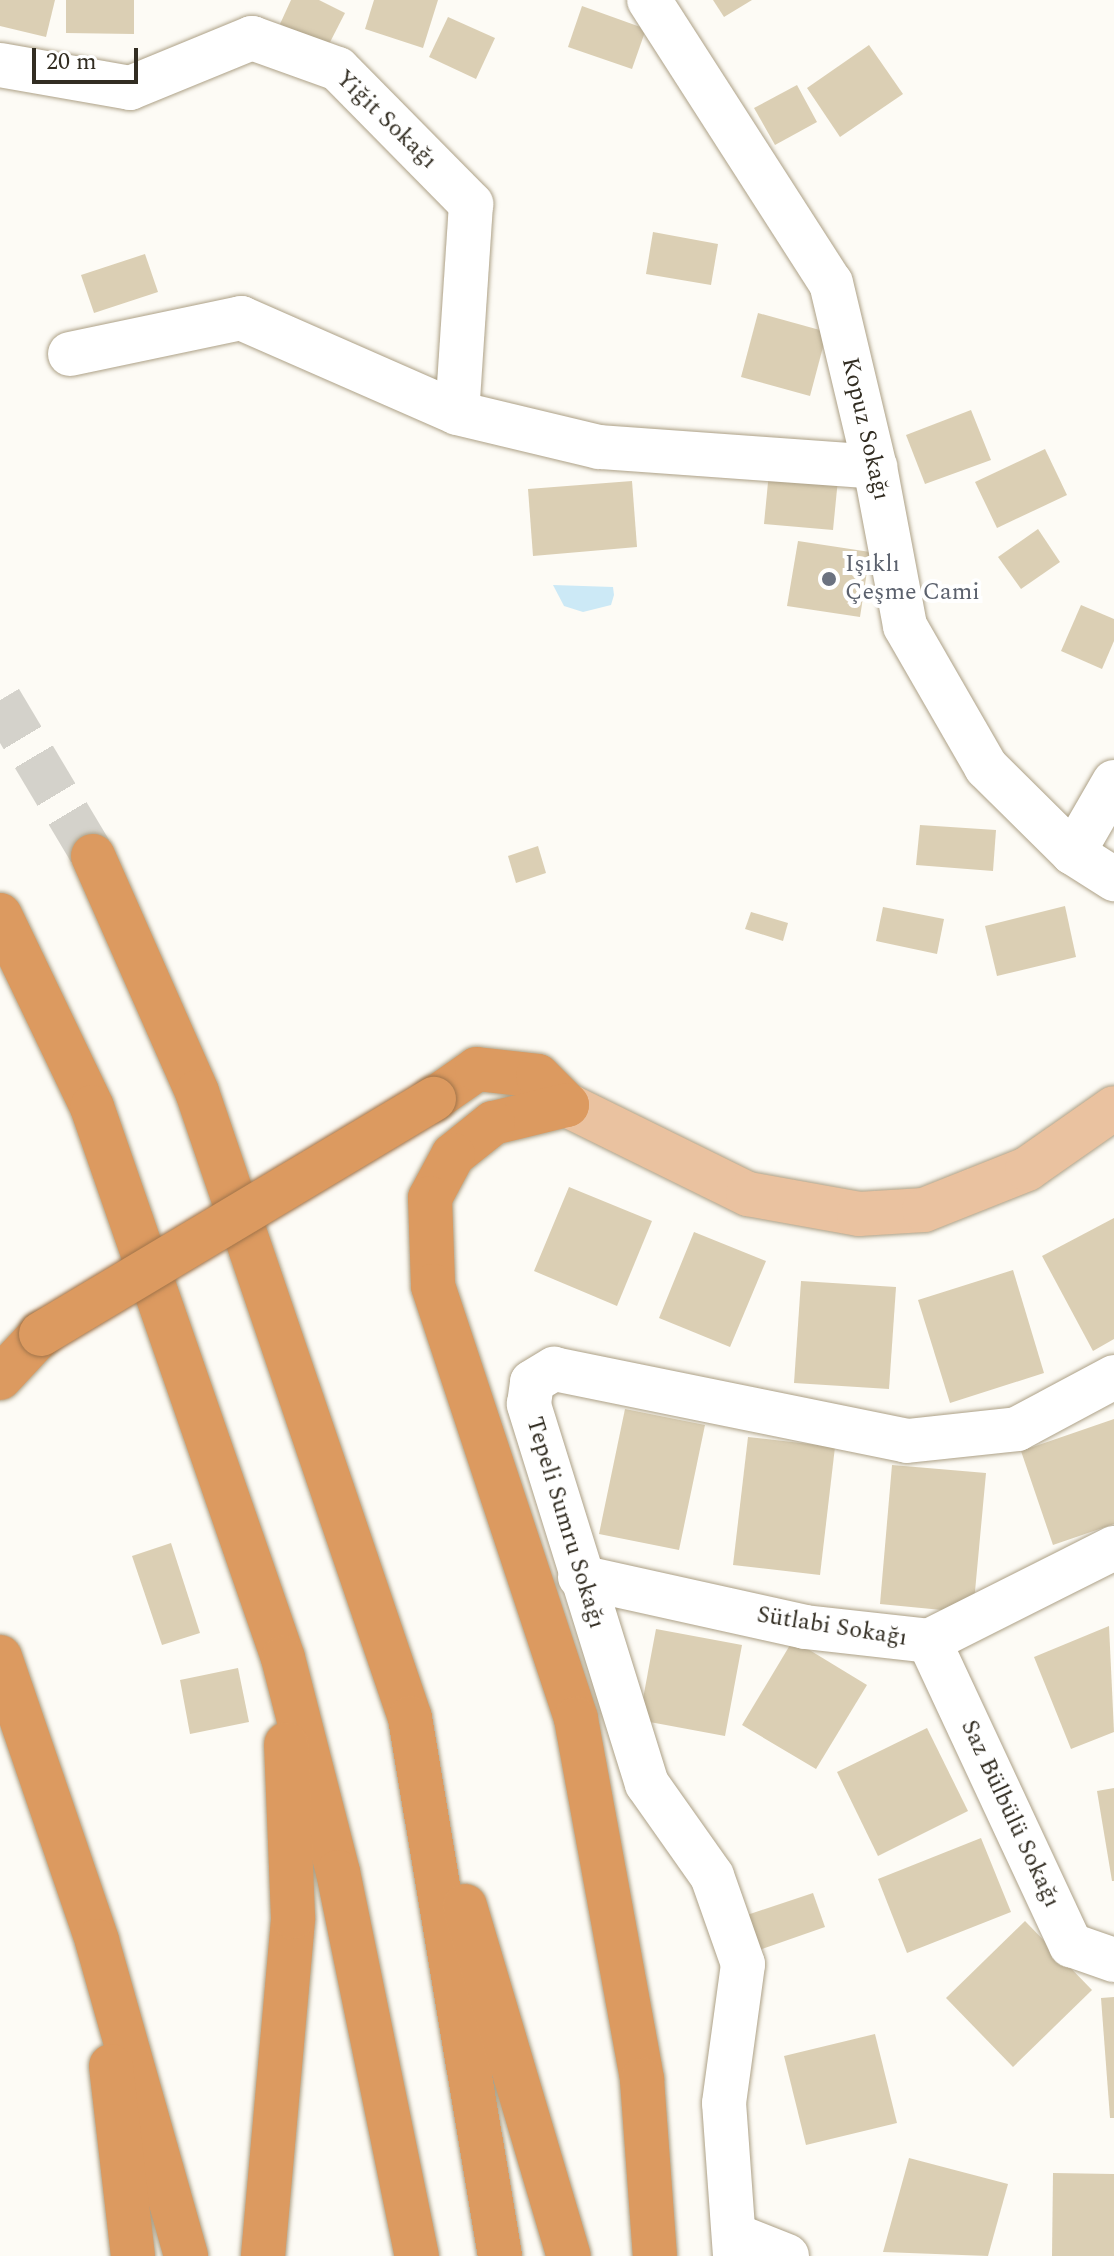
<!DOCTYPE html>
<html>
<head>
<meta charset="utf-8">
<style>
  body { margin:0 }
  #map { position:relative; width:1114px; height:2256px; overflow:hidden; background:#fdfbf5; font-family:Spectral,serif }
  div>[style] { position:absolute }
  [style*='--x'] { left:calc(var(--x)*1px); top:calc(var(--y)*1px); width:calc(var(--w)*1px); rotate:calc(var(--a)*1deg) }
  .water>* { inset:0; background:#cce9f6 }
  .building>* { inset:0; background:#dbcfb4 }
  .highway-tunnel>* { height:44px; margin-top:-22px; transform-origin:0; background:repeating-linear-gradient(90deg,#d4d2cb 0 44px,transparent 0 66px) }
  .roads { filter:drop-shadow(0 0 2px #ada187) drop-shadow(0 0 2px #ada187) }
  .minor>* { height:44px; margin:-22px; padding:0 22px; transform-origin:22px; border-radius:22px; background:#fff }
  .major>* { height:44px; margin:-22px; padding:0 22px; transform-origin:22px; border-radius:22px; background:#eac2a0 }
  .highway>* { height:44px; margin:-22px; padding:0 22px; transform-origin:22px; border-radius:22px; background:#dc9a60 }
  .bridges { filter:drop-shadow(0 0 2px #a0744a) drop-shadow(0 0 2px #a0744a) }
  .highway-bridge>* { height:44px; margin:-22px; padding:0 22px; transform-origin:22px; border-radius:22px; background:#dc9a60 }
  .dots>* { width:22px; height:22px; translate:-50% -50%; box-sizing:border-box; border:4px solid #fff; border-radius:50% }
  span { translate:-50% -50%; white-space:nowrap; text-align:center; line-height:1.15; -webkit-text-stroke:8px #fff; paint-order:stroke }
  .street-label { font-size:24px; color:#322d22 }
  .worship-label { font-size:24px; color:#5b616d }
  .left { translate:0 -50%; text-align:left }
  .scale { position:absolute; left:32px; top:48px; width:106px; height:36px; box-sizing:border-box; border:4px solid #322d22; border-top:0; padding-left:10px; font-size:24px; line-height:28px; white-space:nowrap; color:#322d22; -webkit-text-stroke:6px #fff; paint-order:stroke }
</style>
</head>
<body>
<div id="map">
  <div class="water">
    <i style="clip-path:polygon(553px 585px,613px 587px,614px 595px,611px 605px,583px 612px,564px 606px)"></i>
  </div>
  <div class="building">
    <i style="clip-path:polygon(0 0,55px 0,46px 37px,0 26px)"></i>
    <i style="clip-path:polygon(66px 0,134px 0,134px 34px,66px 33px)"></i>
    <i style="clip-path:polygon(291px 0,319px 0,345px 13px,327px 48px,280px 24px)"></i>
    <i style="clip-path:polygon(374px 0,438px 0,423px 48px,365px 29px)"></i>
    <i style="clip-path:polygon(713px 0,752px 0,724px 17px)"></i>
    <i style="clip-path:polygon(582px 6px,646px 29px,632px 69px,568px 47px)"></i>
    <i style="clip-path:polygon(448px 17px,495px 38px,476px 79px,429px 57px)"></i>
    <i style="clip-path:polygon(869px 45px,903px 94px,840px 137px,807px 88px)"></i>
    <i style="clip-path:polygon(797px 85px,817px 122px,775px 145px,754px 108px)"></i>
    <i style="clip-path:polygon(653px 232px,718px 244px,711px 285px,646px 274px)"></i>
    <i style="clip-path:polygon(145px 254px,158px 292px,94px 313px,81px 275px)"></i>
    <i style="clip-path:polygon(758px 313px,827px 332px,810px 396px,741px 377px)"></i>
    <i style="clip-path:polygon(971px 410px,991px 460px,925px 484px,906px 435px)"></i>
    <i style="clip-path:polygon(1045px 449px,1067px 495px,997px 528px,975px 482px)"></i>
    <i style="clip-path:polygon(769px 472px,838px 479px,833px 530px,764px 524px)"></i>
    <i style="clip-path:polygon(632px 481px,637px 547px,533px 556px,528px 489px)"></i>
    <i style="clip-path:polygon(1038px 529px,1060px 562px,1021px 589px,998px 557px)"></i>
    <i style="clip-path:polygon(798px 541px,870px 552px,860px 617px,787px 606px)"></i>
    <i style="clip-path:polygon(1081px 605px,1114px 619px,1114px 641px,1102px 669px,1061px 651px)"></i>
    <i style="clip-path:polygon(920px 825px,996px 830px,993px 871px,916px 865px)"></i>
    <i style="clip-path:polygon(538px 846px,546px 873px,516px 883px,508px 856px)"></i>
    <i style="clip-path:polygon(1065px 906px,1076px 957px,997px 976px,985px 926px)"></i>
    <i style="clip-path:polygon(883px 907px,944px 919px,937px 954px,876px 941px)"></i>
    <i style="clip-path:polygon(751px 912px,788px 923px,783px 941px,745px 929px)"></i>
    <i style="clip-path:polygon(569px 1187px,652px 1221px,617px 1306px,534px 1271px)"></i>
    <i style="clip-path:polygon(1114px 1218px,1114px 1339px,1093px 1351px,1042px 1256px)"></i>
    <i style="clip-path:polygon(694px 1232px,766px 1261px,730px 1347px,659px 1318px)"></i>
    <i style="clip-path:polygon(1013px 1270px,1044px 1373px,950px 1403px,918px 1300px)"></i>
    <i style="clip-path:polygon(801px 1281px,896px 1287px,889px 1389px,794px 1383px)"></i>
    <i style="clip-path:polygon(625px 1409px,705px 1425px,679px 1550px,599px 1534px)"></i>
    <i style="clip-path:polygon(1114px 1419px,1114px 1524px,1053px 1545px,1021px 1451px)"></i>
    <i style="clip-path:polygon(748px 1437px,835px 1447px,820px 1575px,733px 1565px)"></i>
    <i style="clip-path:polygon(892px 1465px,986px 1473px,973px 1613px,880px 1604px)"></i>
    <i style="clip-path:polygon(171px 1543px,200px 1633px,162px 1645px,132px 1556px)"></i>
    <i style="clip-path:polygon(1109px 1626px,1114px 1732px,1071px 1749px,1034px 1657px)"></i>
    <i style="clip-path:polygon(656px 1629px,742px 1645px,725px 1736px,639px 1720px)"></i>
    <i style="clip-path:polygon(793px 1640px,867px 1685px,816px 1769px,742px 1725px)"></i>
    <i style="clip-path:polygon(238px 1668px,249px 1722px,190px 1734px,180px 1680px)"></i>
    <i style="clip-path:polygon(927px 1728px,968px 1811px,878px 1856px,837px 1772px)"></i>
    <i style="clip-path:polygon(1114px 1788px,1114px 1881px,1112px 1881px,1097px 1791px)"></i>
    <i style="clip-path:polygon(981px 1838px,1011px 1912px,907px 1953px,878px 1879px)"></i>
    <i style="clip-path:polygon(813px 1893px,825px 1927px,759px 1950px,747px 1915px)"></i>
    <i style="clip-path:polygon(1025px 1921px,1092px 1990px,1013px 2067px,946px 1998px)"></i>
    <i style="clip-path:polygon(1114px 1997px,1114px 2118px,1110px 2118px,1101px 1998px)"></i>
    <i style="clip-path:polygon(875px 2034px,897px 2123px,806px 2145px,784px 2056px)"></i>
    <i style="clip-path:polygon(909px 2158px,1008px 2184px,988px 2256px,883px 2252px)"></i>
    <i style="clip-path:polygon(1053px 2173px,1114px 2174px,1114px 2256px,1052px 2256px)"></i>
  </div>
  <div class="highway-tunnel">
    <i style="--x:0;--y:700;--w:182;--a:59.2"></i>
  </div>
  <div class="roads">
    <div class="minor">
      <i style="--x:649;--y:0;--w:336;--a:57.3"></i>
      <i style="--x:831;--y:283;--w:189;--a:76.6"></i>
      <i style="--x:875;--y:467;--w:162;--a:79.3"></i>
      <i style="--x:905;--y:626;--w:163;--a:60.1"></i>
      <i style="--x:986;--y:767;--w:122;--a:44.7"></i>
      <i style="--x:1073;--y:853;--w:49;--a:32.4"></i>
      <i style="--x:0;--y:65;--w:132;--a:10"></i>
      <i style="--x:130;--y:88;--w:132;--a:-22.3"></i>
      <i style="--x:252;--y:38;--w:91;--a:19.8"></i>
      <i style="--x:338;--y:69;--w:190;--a:45.4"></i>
      <i style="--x:471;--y:204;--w:209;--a:93.8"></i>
      <i style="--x:457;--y:413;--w:146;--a:13.5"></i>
      <i style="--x:599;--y:447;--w:277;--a:4.1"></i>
      <i style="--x:70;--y:354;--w:175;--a:-11.9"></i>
      <i style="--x:241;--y:318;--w:236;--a:23.7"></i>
      <i style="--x:1073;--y:853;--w:82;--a:-60"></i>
      <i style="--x:580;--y:1577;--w:230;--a:12.5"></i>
      <i style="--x:805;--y:1627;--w:125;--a:6.4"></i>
      <i style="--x:929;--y:1641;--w:207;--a:-26.7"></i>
      <i style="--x:929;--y:1641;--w:336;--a:65"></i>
      <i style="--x:1071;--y:1945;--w:46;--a:19.2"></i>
      <i style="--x:734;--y:2235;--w:57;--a:21.6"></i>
      <i style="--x:735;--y:2256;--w:153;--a:-94.1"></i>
      <i style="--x:724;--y:2103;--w:140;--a:-82.2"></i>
      <i style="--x:743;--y:1964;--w:93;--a:-109.4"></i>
      <i style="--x:712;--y:1876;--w:113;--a:-125.2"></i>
      <i style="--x:647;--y:1784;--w:398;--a:-107.3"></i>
      <i style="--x:529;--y:1404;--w:22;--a:-82"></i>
      <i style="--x:532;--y:1382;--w:26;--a:-31"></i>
      <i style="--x:554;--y:1369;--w:360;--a:11.5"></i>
      <i style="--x:907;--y:1441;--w:111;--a:-6.2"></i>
      <i style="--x:1017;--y:1429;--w:110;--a:-28.2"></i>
    </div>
    <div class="major">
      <i style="--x:567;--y:1105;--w:202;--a:26.2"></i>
      <i style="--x:748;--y:1194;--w:113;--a:10.2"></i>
      <i style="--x:859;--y:1214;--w:65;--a:-3.5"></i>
      <i style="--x:924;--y:1210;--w:111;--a:-21.7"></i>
      <i style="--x:1027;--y:1169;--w:106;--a:-35"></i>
    </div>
    <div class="highway">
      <i style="--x:93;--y:856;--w:258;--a:66.2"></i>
      <i style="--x:197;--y:1092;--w:661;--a:71.21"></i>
      <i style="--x:410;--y:1718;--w:545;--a:80.5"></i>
      <i style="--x:0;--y:915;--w:213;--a:64.4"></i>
      <i style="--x:92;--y:1107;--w:583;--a:70.88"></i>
      <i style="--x:283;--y:1658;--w:221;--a:75.6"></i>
      <i style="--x:338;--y:1872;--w:392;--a:78.4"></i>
      <i style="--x:434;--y:1099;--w:52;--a:-34.9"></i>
      <i style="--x:477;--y:1069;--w:61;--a:6.5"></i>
      <i style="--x:538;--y:1076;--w:41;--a:45"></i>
      <i style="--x:567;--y:1105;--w:76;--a:166.3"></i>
      <i style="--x:493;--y:1123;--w:51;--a:141.3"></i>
      <i style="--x:453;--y:1155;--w:49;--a:118.1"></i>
      <i style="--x:430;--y:1198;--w:88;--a:88"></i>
      <i style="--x:433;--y:1286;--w:456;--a:71.7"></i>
      <i style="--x:576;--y:1719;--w:367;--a:79.6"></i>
      <i style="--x:642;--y:2080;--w:176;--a:85.8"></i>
      <i style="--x:0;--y:1378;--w:60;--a:-47"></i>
      <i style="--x:0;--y:1657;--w:300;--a:71.1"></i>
      <i style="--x:97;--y:1941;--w:327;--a:74.2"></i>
      <i style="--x:465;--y:1906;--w:365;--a:73.5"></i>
      <i style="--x:111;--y:2066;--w:191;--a:83.4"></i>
      <i style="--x:263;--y:2256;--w:340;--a:-84.9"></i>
      <i style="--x:293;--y:1917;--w:173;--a:-92.3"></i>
    </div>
  </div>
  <div class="bridges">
    <div class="highway-bridge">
      <i style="--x:41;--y:1334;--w:458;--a:-30.9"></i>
    </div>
  </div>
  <div class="dots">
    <i style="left:829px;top:579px;background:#6b7280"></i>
  </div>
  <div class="street-label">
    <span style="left:386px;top:120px;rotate:44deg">Yiğit Sokağı</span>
    <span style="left:865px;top:429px;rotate:77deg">Kopuz Sokağı</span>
    <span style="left:565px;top:1523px;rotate:73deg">Tepeli Sumru Sokağı</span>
    <span style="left:832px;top:1627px;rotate:9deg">Sütlabi Sokağı</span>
    <span style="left:1010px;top:1814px;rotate:65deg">Saz Bülbülü Sokağı</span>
  </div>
  <div class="worship-label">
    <span class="left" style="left:845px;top:579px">Işıklı<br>Çeşme Cami</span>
  </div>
  <div class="scale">20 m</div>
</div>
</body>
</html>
